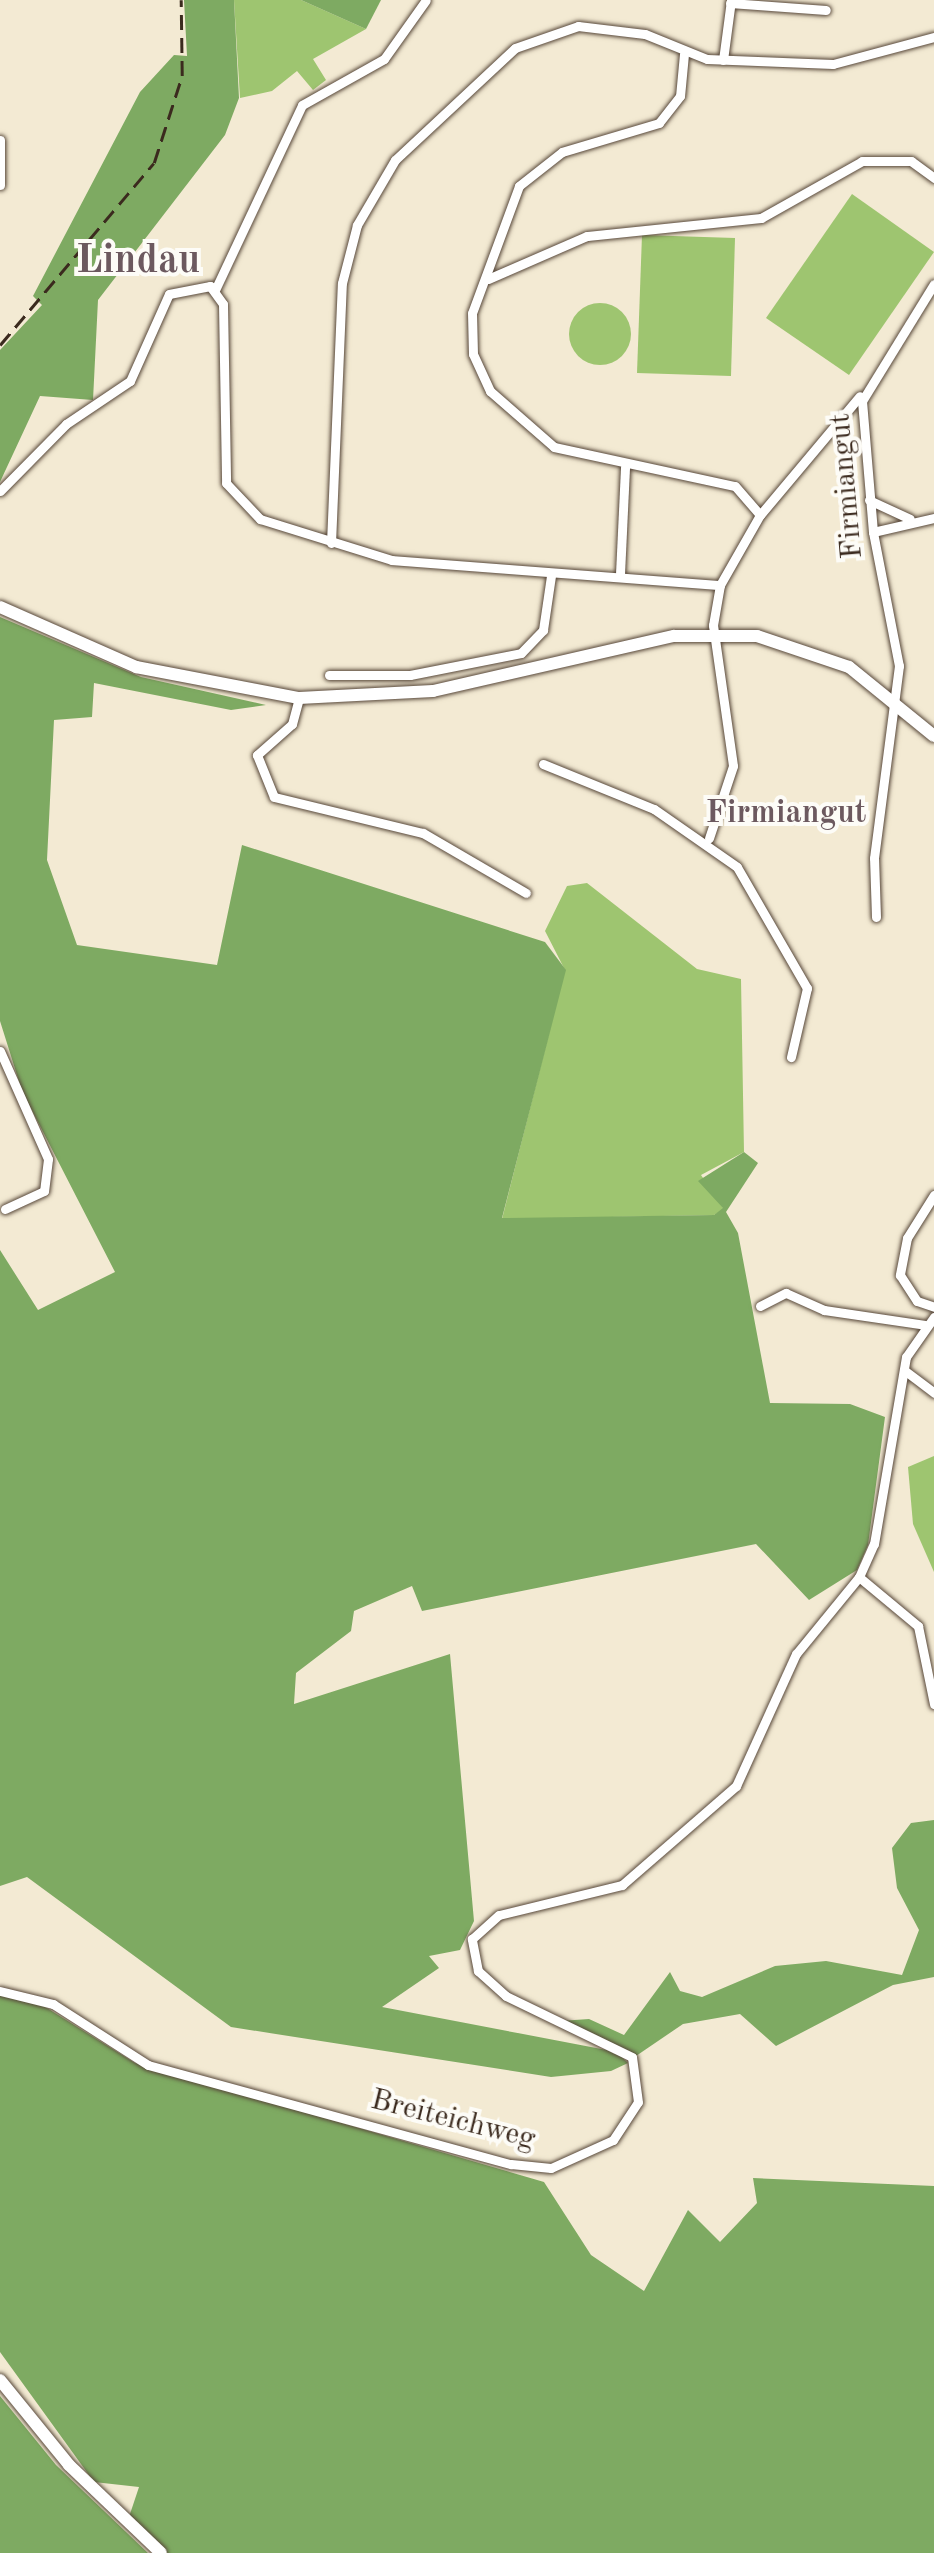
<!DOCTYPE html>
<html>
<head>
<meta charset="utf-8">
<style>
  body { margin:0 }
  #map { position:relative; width:934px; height:2553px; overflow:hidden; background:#f3ead3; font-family:"Old Standard TT",serif }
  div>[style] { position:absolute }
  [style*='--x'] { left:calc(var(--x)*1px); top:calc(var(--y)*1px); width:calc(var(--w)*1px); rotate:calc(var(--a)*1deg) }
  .green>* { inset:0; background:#9ec570 }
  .round { border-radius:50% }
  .forest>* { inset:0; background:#7eaa62 }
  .roads { filter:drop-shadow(0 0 2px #574739) drop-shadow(0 0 2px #574739) }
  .street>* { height:9px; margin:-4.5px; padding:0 4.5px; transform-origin:4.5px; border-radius:4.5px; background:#fff }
  .secondary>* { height:12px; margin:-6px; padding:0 6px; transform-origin:6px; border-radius:6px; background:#fff }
  .rail>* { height:2.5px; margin-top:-1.25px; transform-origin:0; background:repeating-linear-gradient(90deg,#3b2a1e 0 15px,transparent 0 23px) }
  span { translate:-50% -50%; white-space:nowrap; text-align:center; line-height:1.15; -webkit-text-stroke:8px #fdfcf7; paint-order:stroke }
  .street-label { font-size:30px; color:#3b2a1e }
  .neighbourhood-label { font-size:32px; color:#6c595f; font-weight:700 }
  .district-label { font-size:40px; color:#6c595f; font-weight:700 }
</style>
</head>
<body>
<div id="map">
  <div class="green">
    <i style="clip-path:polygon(234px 0,301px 0,366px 29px,313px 59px,326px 80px,313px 90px,297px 71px,272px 91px,240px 98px)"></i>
    <i style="clip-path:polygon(852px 194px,934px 252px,849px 375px,766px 318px)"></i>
    <i style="clip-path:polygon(642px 235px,735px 238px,731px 376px,637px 373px)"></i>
    <i class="round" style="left:569px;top:303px;width:62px;height:62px"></i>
    <i style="clip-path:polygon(587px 883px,697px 969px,741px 979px,744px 1152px,701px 1175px,724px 1209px,714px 1215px,502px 1219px,565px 970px,545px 931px,567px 886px)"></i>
    <i style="clip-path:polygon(934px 1456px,934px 1572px,913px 1524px,908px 1467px)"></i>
  </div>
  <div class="forest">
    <i style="clip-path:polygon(184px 0,234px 0,239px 98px,225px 135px,98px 300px,93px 400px,40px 396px,0 482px,0 350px,42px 305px,33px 296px,140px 92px,174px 55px,187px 56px)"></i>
    <i style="clip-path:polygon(301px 0,381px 0,366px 29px)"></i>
    <i style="clip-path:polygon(0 617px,141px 677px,266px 705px,231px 710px,94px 683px,92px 717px,54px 720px,47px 860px,77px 945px,217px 965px,242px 845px,545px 942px,566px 970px,502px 1218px,714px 1215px,723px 1208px,698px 1181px,744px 1152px,758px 1163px,726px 1212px,738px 1233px,770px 1403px,850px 1404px,885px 1417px,868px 1545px,857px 1570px,809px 1600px,756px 1544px,422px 1611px,412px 1586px,354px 1611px,351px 1631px,296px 1673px,294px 1704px,450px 1654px,474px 1921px,460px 1950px,429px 1956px,439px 1968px,382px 2007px,617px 2052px,628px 2063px,611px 2071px,551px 2077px,231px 2027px,27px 1877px,0 1886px,0 1250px,38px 1310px,115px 1272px,22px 1091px,0 1021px)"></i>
    <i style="clip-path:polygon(934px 1820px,934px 1977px,893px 1985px,776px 2046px,740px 2014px,683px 2024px,636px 2056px,560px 2021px,589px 2019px,624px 2035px,670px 1972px,680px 1991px,702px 1997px,775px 1966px,826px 1961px,902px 1975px,919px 1930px,897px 1888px,892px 1848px,911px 1823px)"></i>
    <i style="clip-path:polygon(0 1992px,31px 1998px,135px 2063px,544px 2182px,591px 2255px,644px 2291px,688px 2210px,720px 2242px,757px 2203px,753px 2178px,934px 2186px,934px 2553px,167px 2553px,129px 2517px,139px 2487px,94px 2482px,0 2352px)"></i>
    <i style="clip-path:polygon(0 2396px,56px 2465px,148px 2553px,0 2553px)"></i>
  </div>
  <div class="roads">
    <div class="street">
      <i style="--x:730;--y:3;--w:96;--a:4.2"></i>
      <i style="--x:684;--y:54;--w:42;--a:95.4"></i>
      <i style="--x:680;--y:96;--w:34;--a:128"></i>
      <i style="--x:659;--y:123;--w:101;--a:163.4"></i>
      <i style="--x:562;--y:152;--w:55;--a:141.7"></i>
      <i style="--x:519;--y:186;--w:135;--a:110.3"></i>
      <i style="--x:472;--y:313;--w:41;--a:88.6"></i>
      <i style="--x:473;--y:354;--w:41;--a:65.3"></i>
      <i style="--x:490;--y:391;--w:85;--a:41.2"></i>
      <i style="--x:554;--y:447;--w:185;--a:12.2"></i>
      <i style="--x:735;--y:486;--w:38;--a:49"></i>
      <i style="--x:723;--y:60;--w:61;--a:-82.4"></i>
      <i style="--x:0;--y:140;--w:45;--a:90"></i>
      <i style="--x:488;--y:279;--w:108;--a:-23.5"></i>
      <i style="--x:587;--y:236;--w:175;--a:-5.9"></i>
      <i style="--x:761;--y:218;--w:116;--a:-29.4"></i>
      <i style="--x:862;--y:161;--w:49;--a:0"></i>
      <i style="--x:911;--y:161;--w:29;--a:36"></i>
      <i style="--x:215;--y:290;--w:204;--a:-64.8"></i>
      <i style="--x:302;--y:105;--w:94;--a:-29.3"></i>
      <i style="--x:384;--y:59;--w:72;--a:-54.6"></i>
      <i style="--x:0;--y:491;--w:94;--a:-45.4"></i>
      <i style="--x:66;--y:424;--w:77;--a:-33.9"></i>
      <i style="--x:130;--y:381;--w:95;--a:-65.9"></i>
      <i style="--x:169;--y:294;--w:42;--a:-11"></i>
      <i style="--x:210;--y:286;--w:22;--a:54"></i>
      <i style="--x:223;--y:304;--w:179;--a:89"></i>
      <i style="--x:226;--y:483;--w:50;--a:46.6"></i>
      <i style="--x:260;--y:519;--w:138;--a:17.3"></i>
      <i style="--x:392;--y:560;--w:329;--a:4.4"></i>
      <i style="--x:720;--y:585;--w:41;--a:99.9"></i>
      <i style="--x:713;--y:625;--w:142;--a:81.9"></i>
      <i style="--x:733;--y:766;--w:76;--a:108.4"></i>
      <i style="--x:869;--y:500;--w:45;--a:24.9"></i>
      <i style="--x:873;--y:532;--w:63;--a:-12.9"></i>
      <i style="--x:331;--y:543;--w:260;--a:-87.6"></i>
      <i style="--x:342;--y:283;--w:60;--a:-75.5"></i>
      <i style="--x:357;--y:225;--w:75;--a:-59.7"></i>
      <i style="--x:395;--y:160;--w:164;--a:-43"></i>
      <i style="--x:515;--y:48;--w:67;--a:-19.2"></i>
      <i style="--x:578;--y:26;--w:67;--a:6.8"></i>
      <i style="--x:645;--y:34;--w:67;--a:22"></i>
      <i style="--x:707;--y:59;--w:126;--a:2.3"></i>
      <i style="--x:833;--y:64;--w:105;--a:-15"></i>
      <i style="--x:620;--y:574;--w:107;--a:-87.3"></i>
      <i style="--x:720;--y:585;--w:81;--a:-60.3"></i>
      <i style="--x:760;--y:515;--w:155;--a:-50"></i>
      <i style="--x:329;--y:675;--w:81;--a:0"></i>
      <i style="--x:410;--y:675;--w:113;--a:-11.2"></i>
      <i style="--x:521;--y:653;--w:32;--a:-46"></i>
      <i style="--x:543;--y:630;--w:55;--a:-81.6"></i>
      <i style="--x:299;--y:698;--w:27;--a:105"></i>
      <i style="--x:292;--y:724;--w:47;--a:138.5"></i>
      <i style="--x:257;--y:755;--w:45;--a:68"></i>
      <i style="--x:274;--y:797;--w:153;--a:13.6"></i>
      <i style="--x:423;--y:833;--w:119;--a:30.2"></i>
      <i style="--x:543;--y:764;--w:120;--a:22.1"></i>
      <i style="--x:654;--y:809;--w:101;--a:34.9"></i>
      <i style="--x:737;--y:867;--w:140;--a:60"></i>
      <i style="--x:807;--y:988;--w:71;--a:103.1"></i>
      <i style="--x:876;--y:917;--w:59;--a:-91.9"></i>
      <i style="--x:874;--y:858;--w:194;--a:-82.6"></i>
      <i style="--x:899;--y:666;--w:136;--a:-101"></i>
      <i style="--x:873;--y:532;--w:131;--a:-94.8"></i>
      <i style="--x:862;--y:401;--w:137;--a:-58.4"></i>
      <i style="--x:0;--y:1051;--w:118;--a:66"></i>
      <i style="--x:48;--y:1159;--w:32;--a:97"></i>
      <i style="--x:44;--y:1191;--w:43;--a:155.2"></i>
      <i style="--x:934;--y:1195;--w:51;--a:122.1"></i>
      <i style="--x:907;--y:1238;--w:38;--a:101"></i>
      <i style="--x:900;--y:1275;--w:31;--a:57"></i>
      <i style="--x:917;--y:1301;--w:18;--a:19"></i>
      <i style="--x:760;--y:1306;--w:29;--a:-27"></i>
      <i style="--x:786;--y:1293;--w:42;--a:24.1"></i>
      <i style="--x:824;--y:1310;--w:102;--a:8.4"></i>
      <i style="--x:904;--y:1370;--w:38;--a:37"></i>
      <i style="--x:859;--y:1577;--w:77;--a:39.7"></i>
      <i style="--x:918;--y:1626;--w:80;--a:78.4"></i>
      <i style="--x:0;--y:1991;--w:55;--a:13.8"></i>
      <i style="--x:53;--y:2004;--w:113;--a:32.7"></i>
      <i style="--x:148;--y:2065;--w:376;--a:15.3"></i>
      <i style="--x:511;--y:2164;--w:40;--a:5.7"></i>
      <i style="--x:551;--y:2168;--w:68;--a:-24.3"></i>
      <i style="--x:613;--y:2140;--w:45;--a:-56.7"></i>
      <i style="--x:638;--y:2102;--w:45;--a:-97.6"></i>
      <i style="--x:632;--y:2057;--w:140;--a:-154.2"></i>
      <i style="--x:506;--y:1996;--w:38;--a:-138"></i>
      <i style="--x:478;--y:1971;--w:33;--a:-101"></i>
      <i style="--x:472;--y:1939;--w:36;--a:-42"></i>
      <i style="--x:499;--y:1915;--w:127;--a:-13.7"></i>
      <i style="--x:622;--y:1885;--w:151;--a:-41"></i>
      <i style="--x:736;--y:1786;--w:145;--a:-65.6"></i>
      <i style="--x:796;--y:1654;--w:99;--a:-50.7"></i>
      <i style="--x:859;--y:1577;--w:36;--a:-66"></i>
      <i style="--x:874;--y:1544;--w:190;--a:-80.3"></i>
      <i style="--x:906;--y:1357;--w:49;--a:-55"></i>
    </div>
    <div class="secondary">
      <i style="--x:0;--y:607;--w:149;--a:23.8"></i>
      <i style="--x:136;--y:667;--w:166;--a:10.8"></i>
      <i style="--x:299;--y:698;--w:134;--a:-3"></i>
      <i style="--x:433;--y:691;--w:247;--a:-12.9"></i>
      <i style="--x:674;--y:636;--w:83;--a:0"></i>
      <i style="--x:757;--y:636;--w:97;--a:18.6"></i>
      <i style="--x:849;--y:667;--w:109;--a:39.1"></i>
      <i style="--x:0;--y:2380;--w:109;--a:50.9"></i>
      <i style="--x:69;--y:2465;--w:127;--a:43.7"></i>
    </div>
  </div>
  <div class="rail">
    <i style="--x:0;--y:345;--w:238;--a:-49.8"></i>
    <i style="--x:154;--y:163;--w:91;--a:-72.2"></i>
    <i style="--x:182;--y:76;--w:76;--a:-90.8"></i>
  </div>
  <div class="street-label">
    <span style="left:847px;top:486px;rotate:-95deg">Firmiangut</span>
    <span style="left:453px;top:2120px;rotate:14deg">Breiteichweg</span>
  </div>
  <div class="neighbourhood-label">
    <span style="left:786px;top:814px">Firmiangut</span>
  </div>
  <div class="district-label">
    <span style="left:138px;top:262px">Lindau</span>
  </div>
</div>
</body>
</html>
